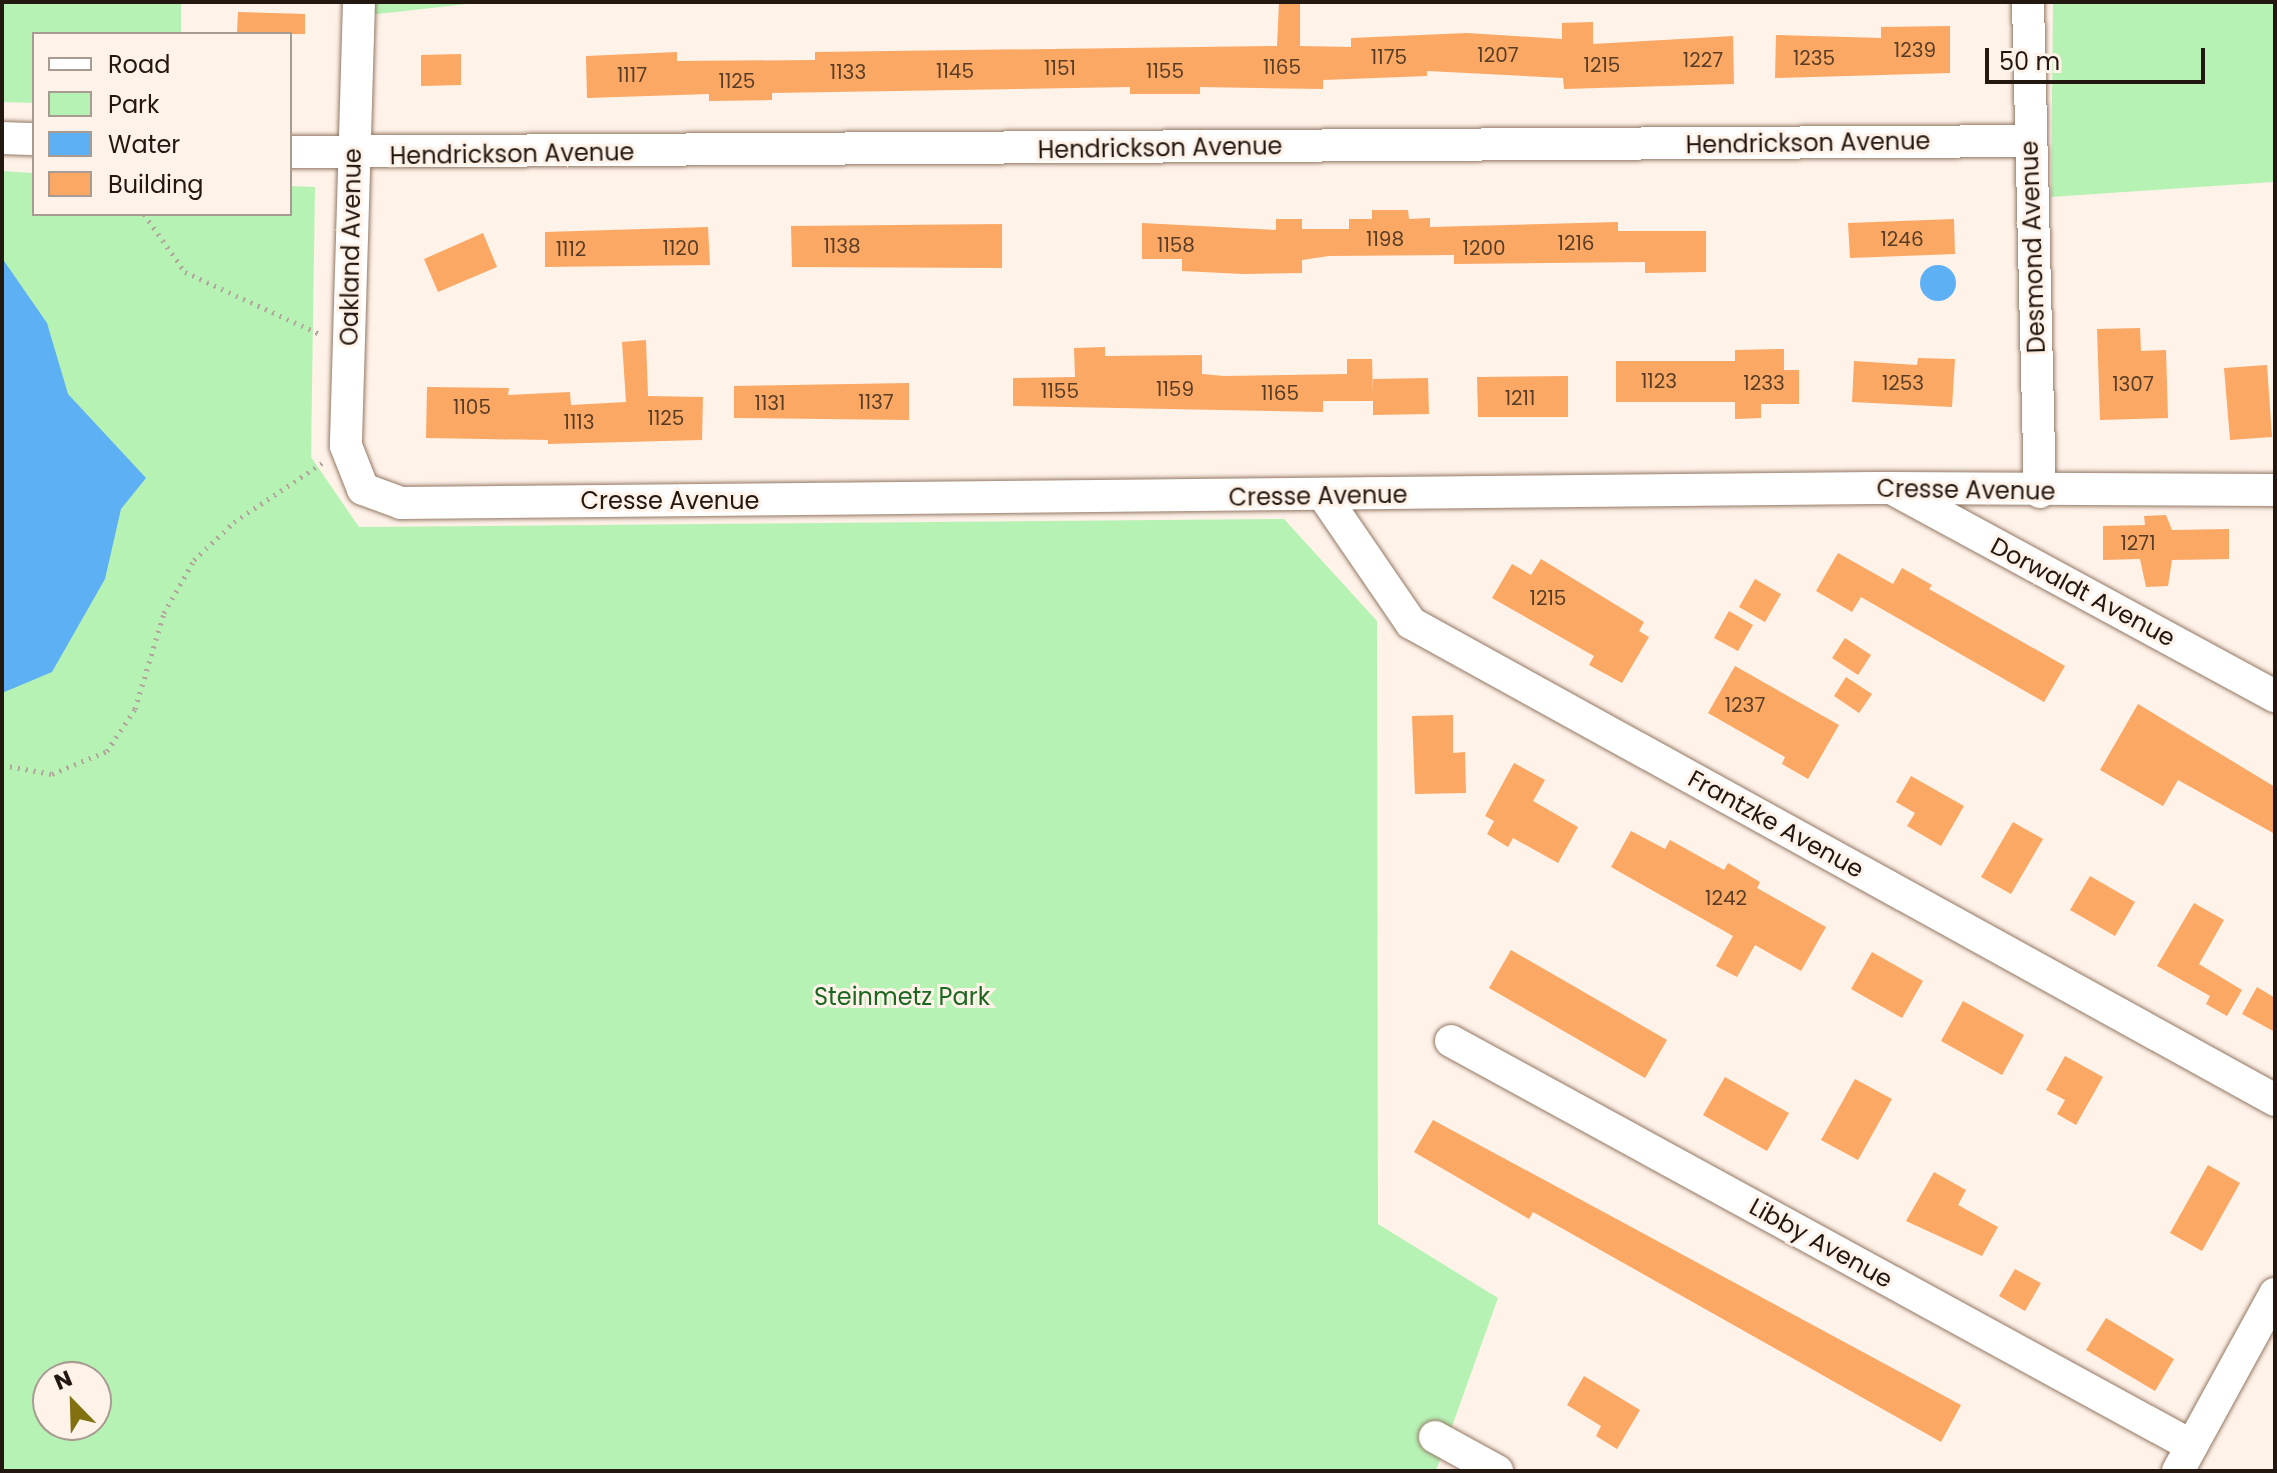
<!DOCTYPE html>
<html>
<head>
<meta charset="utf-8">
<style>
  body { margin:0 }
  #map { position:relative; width:2277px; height:1473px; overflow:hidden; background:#fff2e9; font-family:Poppins,sans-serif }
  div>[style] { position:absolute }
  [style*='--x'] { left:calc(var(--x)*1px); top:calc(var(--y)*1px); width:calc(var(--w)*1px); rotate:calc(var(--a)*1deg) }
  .green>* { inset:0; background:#b7f2b5 }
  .water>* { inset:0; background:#5eb0f5 }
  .round { border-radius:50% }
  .building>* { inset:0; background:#fba865 }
  .path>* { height:5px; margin-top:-2.5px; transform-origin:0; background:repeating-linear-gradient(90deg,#b2a69d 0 2px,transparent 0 8px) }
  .roads { filter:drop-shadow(0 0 2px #937864) drop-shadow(0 0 2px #937864) }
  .minor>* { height:32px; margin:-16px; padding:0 16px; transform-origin:16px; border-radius:16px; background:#fff }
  span { translate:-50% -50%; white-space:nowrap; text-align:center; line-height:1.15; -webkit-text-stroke:6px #fff2e9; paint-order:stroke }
  .number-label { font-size:20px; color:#583c25 }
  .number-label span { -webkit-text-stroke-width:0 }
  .street-label { font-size:24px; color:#221810 }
  .park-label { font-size:24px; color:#1b6721 }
  .frame { position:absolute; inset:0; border:4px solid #221810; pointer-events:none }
  .legend { position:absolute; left:32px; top:32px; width:260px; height:184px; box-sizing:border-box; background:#fff2e9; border:2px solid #a79b92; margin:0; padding:10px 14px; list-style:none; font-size:24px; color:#221810 }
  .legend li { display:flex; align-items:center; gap:16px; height:40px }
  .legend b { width:40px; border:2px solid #a79b92 }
  .north { position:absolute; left:32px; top:1361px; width:80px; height:80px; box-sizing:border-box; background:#fff2e9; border:2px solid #a79b92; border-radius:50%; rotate:337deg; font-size:22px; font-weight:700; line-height:32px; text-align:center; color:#221810 }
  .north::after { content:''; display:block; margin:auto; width:28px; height:36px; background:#817111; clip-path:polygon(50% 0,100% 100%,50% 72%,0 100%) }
  .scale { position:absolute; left:1985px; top:48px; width:220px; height:36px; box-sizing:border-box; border:4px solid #221810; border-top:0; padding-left:10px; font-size:24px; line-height:28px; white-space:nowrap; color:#221810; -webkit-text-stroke:6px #fff2e9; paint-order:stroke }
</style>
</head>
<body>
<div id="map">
  <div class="green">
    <i style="clip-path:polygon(2px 2px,181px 2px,181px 34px,34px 34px,34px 103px,2px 102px)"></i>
    <i style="clip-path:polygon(369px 2px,485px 2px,369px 15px)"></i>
    <i style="clip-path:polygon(2053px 2px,2275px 2px,2275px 188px,2273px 182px,2051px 197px)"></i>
    <i style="clip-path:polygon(evenodd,2px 171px,34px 173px,34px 214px,290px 214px,290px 186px,315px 187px,311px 457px,359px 527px,1284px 519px,1377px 621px,1378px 1224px,1498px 1298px,1436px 1471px,2px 1471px,2px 171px,48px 1377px,96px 1377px,96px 1425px,48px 1425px,48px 1377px)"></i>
  </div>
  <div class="water">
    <i style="clip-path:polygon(2px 258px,47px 323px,68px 394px,146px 478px,121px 509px,105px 579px,52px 672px,2px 693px)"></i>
    <i class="round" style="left:1920px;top:265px;width:36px;height:36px"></i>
  </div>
  <div class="building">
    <i style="clip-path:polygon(1279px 2px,1300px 2px,1300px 46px,1351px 47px,1351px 38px,1467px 33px,1562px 39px,1562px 23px,1593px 22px,1593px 44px,1733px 36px,1734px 84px,1564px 89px,1563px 78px,1427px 71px,1427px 76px,1323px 80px,1323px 89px,1200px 87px,1200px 94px,1130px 94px,1130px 87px,772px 93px,772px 100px,709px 101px,709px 94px,587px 98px,586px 56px,677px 52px,677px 61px,815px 60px,815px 52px,1277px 46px)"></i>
    <i style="clip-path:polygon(238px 12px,305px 14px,305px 34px,237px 34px)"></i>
    <i style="clip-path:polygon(1950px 26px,1950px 73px,1775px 78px,1776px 35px,1881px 38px,1881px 27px)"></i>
    <i style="clip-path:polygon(461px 54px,461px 85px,421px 86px,421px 55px)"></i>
    <i style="clip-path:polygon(1372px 210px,1408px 210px,1409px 219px,1430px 218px,1430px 227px,1618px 222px,1618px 231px,1706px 231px,1706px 272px,1645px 273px,1645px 262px,1454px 264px,1454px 255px,1329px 256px,1302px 260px,1302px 273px,1243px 274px,1182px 271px,1182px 259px,1142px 259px,1142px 223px,1276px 230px,1276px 219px,1302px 219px,1302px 229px,1349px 229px,1349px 219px,1372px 219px)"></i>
    <i style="clip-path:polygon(1954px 219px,1955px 254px,1850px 258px,1848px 223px)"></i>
    <i style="clip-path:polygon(1002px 224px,1002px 268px,792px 267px,791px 226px)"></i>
    <i style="clip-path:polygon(708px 227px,710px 265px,545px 267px,545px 232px)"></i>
    <i style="clip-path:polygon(483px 233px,497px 267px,438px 292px,424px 259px)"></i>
    <i style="clip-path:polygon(2140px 328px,2141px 351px,2166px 350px,2168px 418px,2100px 420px,2097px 329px)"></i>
    <i style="clip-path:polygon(646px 340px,648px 396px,703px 397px,702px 440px,548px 444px,548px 440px,426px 438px,427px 387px,509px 388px,508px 395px,570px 392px,571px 405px,626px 402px,622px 342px)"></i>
    <i style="clip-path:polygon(1105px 347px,1105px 356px,1202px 355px,1202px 374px,1224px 376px,1347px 374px,1347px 359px,1372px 359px,1373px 393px,1373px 379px,1428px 378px,1429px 414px,1373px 415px,1373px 401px,1323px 401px,1323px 412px,1013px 406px,1013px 378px,1075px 377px,1074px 348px)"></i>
    <i style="clip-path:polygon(1784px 349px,1784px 370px,1799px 370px,1799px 404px,1761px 404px,1761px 418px,1735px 419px,1735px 402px,1616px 402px,1616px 361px,1735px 361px,1735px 350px)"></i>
    <i style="clip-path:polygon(1918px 358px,1955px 359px,1952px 407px,1852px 402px,1854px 361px,1917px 365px)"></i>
    <i style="clip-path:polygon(2267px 365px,2272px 437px,2230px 440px,2224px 368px)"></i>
    <i style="clip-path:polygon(1568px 376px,1568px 417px,1478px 417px,1477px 377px)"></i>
    <i style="clip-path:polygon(909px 383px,909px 420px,734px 418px,734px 386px)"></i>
    <i style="clip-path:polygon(2166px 515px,2172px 530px,2229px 529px,2229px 559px,2172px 560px,2168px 586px,2146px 587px,2140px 559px,2103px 560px,2103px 526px,2145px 525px,2144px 516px)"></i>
    <i style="clip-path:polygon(1838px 553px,1893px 584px,1902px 568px,1932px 585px,1929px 589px,2065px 666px,2044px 702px,1861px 597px,1852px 612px,1816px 591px)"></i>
    <i style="clip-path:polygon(1541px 559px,1644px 622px,1639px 631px,1649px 637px,1622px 683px,1589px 665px,1594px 656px,1492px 598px,1512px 564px,1531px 575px)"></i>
    <i style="clip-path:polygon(1755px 579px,1781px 594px,1765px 622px,1739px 607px)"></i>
    <i style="clip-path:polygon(1729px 611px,1753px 625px,1738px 651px,1714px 638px)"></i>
    <i style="clip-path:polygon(1845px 638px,1871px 655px,1858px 675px,1832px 658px)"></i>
    <i style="clip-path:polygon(1735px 666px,1839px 725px,1808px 779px,1782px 764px,1785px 757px,1708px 713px)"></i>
    <i style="clip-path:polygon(1846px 677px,1872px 694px,1859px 713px,1834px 696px)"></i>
    <i style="clip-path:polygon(2138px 704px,2275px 787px,2275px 834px,2178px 780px,2163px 806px,2100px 770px)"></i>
    <i style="clip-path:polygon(1453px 715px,1453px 753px,1465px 752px,1466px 793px,1415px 794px,1412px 716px)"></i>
    <i style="clip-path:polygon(1514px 763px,1545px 780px,1533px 801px,1578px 827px,1558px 863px,1513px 838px,1508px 847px,1487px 834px,1494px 821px,1485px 816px)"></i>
    <i style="clip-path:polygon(1911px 776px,1964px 806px,1941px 846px,1907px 826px,1915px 813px,1896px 802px)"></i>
    <i style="clip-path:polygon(2013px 822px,2043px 839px,2011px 894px,1981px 877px)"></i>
    <i style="clip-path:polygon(1631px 831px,1665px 849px,1670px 840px,1724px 870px,1728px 863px,1760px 882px,1757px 888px,1826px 927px,1801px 971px,1755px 945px,1737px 977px,1716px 966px,1733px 936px,1611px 867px)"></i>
    <i style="clip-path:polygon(2090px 876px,2135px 902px,2115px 936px,2070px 910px)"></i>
    <i style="clip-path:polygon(2194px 903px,2224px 920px,2199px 964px,2242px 990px,2227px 1016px,2206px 1004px,2210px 996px,2157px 966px)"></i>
    <i style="clip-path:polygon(1511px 950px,1667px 1040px,1645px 1078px,1489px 988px)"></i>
    <i style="clip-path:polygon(1872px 952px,1923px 981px,1902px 1018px,1851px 989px)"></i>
    <i style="clip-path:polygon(2257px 987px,2275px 998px,2275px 1032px,2242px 1014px)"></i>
    <i style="clip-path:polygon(1963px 1001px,2024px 1035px,2002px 1075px,1941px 1041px)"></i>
    <i style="clip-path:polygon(2065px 1056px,2103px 1077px,2076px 1125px,2057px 1114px,2065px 1100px,2046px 1090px)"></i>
    <i style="clip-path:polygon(1725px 1077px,1789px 1113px,1767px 1151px,1703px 1115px)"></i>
    <i style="clip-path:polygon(1855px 1079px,1892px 1099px,1858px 1160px,1821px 1140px)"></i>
    <i style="clip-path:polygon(1433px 1120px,1961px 1405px,1941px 1442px,1533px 1212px,1529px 1219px,1414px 1152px)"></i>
    <i style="clip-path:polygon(2208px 1165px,2240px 1183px,2202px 1251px,2170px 1233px)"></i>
    <i style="clip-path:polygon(1934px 1172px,1966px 1190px,1958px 1205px,1998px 1227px,1982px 1256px,1906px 1221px)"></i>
    <i style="clip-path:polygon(2015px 1269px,2041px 1283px,2025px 1311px,1999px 1296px)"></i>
    <i style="clip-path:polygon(2106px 1318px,2174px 1359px,2155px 1391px,2086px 1350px)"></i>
    <i style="clip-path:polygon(1584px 1376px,1640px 1410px,1617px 1449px,1596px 1436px,1601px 1426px,1567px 1405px)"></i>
  </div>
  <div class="path">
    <i style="--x:144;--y:214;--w:71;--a:54.7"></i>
    <i style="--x:185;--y:272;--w:149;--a:24.7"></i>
    <i style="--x:2;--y:765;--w:51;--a:10.2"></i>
    <i style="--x:52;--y:774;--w:60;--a:-22.7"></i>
    <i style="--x:107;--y:751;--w:50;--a:-56.3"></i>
    <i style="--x:135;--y:709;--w:100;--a:-73.2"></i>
    <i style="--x:164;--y:613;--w:61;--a:-60.5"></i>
    <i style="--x:194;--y:560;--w:55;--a:-43.5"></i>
    <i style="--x:234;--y:522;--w:106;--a:-33.8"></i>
  </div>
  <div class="roads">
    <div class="minor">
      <i style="--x:359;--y:2;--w:444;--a:91.7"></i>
      <i style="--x:346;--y:446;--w:46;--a:68.4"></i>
      <i style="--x:363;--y:489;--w:40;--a:20.2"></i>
      <i style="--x:401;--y:503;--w:1489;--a:-0.58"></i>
      <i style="--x:1890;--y:488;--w:385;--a:0.3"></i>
      <i style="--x:2028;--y:2;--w:490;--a:88.6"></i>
      <i style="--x:2;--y:138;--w:32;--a:2"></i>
      <i style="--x:290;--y:152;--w:1739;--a:-0.36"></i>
      <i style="--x:1895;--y:490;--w:432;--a:28.5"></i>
      <i style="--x:1324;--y:496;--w:154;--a:55.6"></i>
      <i style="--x:1411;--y:623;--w:987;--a:28.9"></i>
      <i style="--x:1451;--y:1041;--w:844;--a:28.66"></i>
      <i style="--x:1435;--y:1437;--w:71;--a:28.7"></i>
      <i style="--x:2178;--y:1471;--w:202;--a:-61.3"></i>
    </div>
  </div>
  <div class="number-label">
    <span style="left:1915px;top:50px">1239</span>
    <span style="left:1498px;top:55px">1207</span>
    <span style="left:1389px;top:57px">1175</span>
    <span style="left:1814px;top:58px">1235</span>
    <span style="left:1703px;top:60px">1227</span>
    <span style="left:1602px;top:65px">1215</span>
    <span style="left:1282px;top:67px">1165</span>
    <span style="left:1060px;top:68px">1151</span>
    <span style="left:955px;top:71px">1145</span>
    <span style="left:1165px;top:71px">1155</span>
    <span style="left:848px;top:72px">1133</span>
    <span style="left:632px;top:75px">1117</span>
    <span style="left:737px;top:81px">1125</span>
    <span style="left:1385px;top:239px">1198</span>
    <span style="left:1902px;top:239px">1246</span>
    <span style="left:1576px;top:243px">1216</span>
    <span style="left:1176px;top:245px">1158</span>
    <span style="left:842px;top:246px">1138</span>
    <span style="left:681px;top:248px">1120</span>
    <span style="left:1484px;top:248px">1200</span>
    <span style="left:571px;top:249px">1112</span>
    <span style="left:1659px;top:381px">1123</span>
    <span style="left:1764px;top:383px">1233</span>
    <span style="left:1903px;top:383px">1253</span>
    <span style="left:2133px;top:384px">1307</span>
    <span style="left:1175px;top:389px">1159</span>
    <span style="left:1060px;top:391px">1155</span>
    <span style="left:1280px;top:393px">1165</span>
    <span style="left:1520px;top:398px">1211</span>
    <span style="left:876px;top:402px">1137</span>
    <span style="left:770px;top:403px">1131</span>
    <span style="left:472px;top:407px">1105</span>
    <span style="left:666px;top:418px">1125</span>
    <span style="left:579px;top:422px">1113</span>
    <span style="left:2138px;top:543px">1271</span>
    <span style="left:1548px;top:598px">1215</span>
    <span style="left:1745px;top:705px">1237</span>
    <span style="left:1726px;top:898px">1242</span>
  </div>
  <div class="street-label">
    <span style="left:1808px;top:143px;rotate:-1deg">Hendrickson Avenue</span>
    <span style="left:1160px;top:148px;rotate:-1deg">Hendrickson Avenue</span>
    <span style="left:512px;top:154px;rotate:-1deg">Hendrickson Avenue</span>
    <span style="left:351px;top:247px;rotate:-89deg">Oakland Avenue</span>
    <span style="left:2033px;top:247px;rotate:-92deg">Desmond Avenue</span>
    <span style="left:1966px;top:490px;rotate:1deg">Cresse Avenue</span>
    <span style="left:1318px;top:496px;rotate:-1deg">Cresse Avenue</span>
    <span style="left:670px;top:501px">Cresse Avenue</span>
    <span style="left:2083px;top:592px;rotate:28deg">Dorwaldt Avenue</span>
    <span style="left:1776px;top:824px;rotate:29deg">Frantzke Avenue</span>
    <span style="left:1821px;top:1243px;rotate:29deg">Libby Avenue</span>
  </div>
  <div class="park-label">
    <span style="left:902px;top:997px">Steinmetz Park</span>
  </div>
  <div class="frame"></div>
  <ul class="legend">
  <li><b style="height:10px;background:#fff"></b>Road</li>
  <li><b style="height:22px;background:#b7f2b5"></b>Park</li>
  <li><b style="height:22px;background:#5eb0f5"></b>Water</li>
  <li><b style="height:22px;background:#fba865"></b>Building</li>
  </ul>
  <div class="north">N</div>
  <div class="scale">50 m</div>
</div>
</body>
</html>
